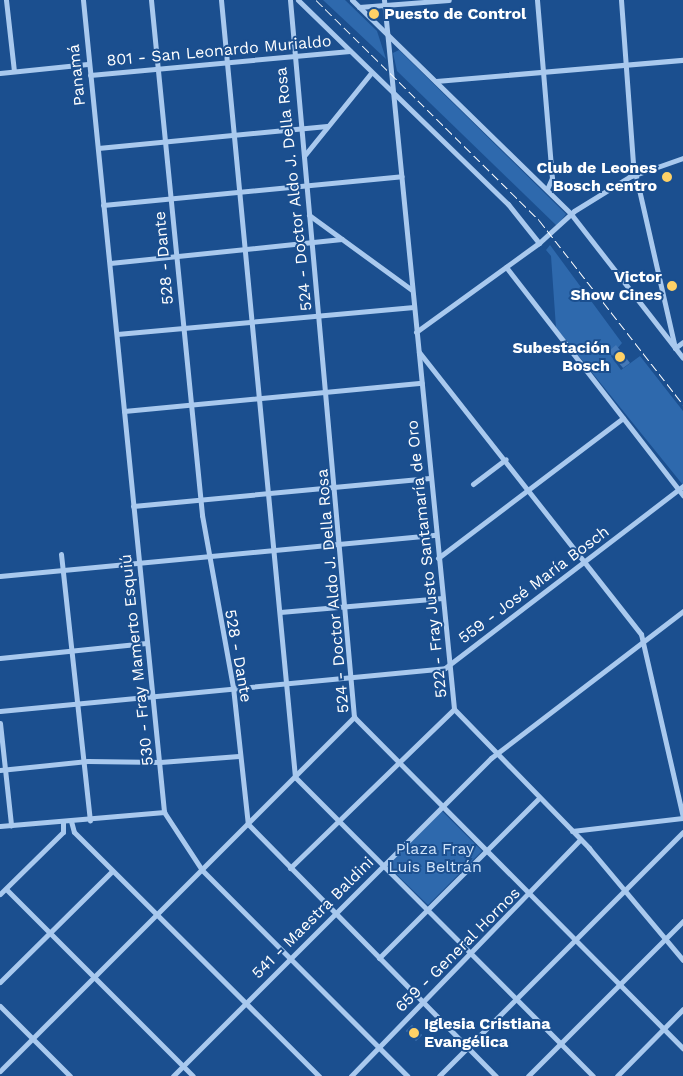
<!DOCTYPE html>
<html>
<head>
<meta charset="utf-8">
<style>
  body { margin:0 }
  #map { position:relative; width:683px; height:1076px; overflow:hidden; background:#1b4f8f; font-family:"Work Sans",sans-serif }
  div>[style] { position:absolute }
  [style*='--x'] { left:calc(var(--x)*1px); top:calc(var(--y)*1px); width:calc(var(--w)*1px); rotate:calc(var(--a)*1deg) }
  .green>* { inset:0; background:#2e69ad }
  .building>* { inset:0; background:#4478b7 }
  .minor>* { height:5px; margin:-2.5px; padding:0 2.5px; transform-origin:2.5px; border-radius:2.5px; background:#a9c9ee }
  .rail>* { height:1px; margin-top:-0.5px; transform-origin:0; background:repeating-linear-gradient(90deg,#fff 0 9px,transparent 0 13px) }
  .dots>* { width:14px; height:14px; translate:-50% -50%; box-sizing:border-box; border:2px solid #1b4f8f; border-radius:50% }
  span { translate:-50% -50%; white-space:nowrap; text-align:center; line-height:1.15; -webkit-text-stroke:4px #1b4f8f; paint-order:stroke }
  .poi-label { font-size:16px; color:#fff; font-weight:700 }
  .left { translate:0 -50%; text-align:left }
  .right { translate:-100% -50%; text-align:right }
  .street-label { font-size:16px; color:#fff }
  .park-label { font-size:16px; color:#cfe3fa }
</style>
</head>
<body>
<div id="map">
  <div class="green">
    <i style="clip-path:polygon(323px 0,345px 0,377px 31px,386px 59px)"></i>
    <i style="clip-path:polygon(399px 50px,566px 214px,557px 226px,397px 71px,393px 53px)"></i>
    <i style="clip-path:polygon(550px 245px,622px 343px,611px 356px,621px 370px,640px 356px,683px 411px,683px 485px,556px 328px,551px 256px,546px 250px)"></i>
    <i style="clip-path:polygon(441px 810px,482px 851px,428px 905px,387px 865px)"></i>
  </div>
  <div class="building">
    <i style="clip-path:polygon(616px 345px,630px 363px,623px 368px,609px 351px)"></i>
    <i style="clip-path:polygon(412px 1025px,422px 1035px,416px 1041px,406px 1031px)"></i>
  </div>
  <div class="minor">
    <i style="--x:6;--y:0;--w:71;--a:83.6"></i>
    <i style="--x:83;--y:0;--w:816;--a:84.3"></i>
    <i style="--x:164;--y:812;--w:69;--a:56.8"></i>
    <i style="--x:202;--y:870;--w:291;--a:45.1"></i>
    <i style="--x:151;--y:0;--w:518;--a:84.34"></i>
    <i style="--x:202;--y:515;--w:175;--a:79.8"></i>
    <i style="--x:233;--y:687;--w:138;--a:83.8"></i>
    <i style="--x:248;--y:824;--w:354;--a:45.5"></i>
    <i style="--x:221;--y:0;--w:781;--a:84.56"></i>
    <i style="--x:295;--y:777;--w:422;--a:45.1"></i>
    <i style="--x:290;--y:0;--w:720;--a:84.9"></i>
    <i style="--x:354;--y:717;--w:467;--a:45.2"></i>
    <i style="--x:298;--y:0;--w:293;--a:44.2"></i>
    <i style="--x:508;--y:204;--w:50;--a:51.5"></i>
    <i style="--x:352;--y:0;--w:306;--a:44.3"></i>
    <i style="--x:571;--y:214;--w:182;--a:52.1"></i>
    <i style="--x:384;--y:0;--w:712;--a:84.36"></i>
    <i style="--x:454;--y:709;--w:194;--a:45.8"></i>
    <i style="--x:589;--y:848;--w:146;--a:50"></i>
    <i style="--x:537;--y:0;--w:179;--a:85.2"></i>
    <i style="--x:552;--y:178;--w:12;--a:114"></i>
    <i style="--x:621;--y:0;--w:163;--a:85.8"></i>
    <i style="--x:633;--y:163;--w:190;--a:77.2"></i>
    <i style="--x:359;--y:7;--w:90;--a:-4.4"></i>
    <i style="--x:0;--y:73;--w:88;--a:-5.8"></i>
    <i style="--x:90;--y:75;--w:261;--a:-5.3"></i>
    <i style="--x:436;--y:81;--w:248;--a:-4.9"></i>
    <i style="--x:98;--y:148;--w:230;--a:-5.5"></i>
    <i style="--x:304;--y:156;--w:107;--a:-51.1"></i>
    <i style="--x:103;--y:205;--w:300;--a:-5.5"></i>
    <i style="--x:309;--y:215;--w:127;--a:36.1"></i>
    <i style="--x:110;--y:263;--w:233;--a:-5.9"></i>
    <i style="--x:506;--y:267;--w:289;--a:52.2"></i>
    <i style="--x:416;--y:332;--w:152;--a:-35.9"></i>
    <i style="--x:539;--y:243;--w:47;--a:-42.4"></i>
    <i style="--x:574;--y:211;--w:65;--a:-31.7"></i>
    <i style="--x:629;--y:177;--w:57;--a:-19.4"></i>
    <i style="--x:117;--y:334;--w:298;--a:-5.2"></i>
    <i style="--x:675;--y:348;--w:10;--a:-37"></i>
    <i style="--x:419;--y:352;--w:359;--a:51.8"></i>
    <i style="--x:641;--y:634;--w:189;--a:77.1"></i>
    <i style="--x:124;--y:411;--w:299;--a:-5.4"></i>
    <i style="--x:473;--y:484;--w:41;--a:-37.1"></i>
    <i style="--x:133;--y:506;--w:298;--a:-5.4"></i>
    <i style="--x:61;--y:554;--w:268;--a:83.8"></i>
    <i style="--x:438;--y:558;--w:232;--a:-37.1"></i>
    <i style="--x:0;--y:576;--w:438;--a:-5.4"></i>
    <i style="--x:280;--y:612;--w:163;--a:-4.9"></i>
    <i style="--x:0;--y:658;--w:147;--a:-5.9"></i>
    <i style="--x:0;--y:711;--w:447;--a:-5.5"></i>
    <i style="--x:445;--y:668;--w:300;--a:-37.4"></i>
    <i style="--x:0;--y:723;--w:103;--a:83.8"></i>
    <i style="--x:0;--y:770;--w:88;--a:-5.8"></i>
    <i style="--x:88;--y:761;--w:72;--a:0.8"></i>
    <i style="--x:160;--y:762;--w:79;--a:-4.3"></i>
    <i style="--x:71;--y:821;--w:11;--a:75"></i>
    <i style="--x:74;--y:832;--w:346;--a:44.9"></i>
    <i style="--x:0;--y:826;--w:165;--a:-4.9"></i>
    <i style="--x:572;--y:831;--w:112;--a:-6.7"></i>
    <i style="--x:290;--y:868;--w:228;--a:-44.1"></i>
    <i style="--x:6;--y:889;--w:264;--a:45"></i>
    <i style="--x:0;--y:894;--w:88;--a:-44.5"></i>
    <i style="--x:63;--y:832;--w:11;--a:-90"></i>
    <i style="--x:379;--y:958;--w:226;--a:-45"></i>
    <i style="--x:0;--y:982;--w:158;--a:-44.7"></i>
    <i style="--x:0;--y:1006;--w:99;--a:45"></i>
    <i style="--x:0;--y:1071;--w:501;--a:-45"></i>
    <i style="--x:173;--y:1076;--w:450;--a:-45"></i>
    <i style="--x:491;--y:758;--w:242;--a:-37.4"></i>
    <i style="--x:351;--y:1076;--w:329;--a:-45.9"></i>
    <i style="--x:439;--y:1076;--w:345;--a:-45"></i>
    <i style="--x:528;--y:1076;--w:219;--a:-45"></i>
    <i style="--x:617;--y:1076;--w:94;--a:-45.4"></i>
  </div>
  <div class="rail">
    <i style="--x:316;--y:0;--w:313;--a:44.6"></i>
    <i style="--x:539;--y:220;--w:234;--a:52"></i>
  </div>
  <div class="dots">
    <i style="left:374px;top:14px;background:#ffd166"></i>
    <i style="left:667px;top:177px;background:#ffd166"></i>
    <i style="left:672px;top:286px;background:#ffd166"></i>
    <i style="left:620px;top:357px;background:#ffd166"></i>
    <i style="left:414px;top:1033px;background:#ffd166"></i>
  </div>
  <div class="poi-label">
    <span class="left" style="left:384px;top:14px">Puesto de Control</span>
    <span class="right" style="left:657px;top:177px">Club de Leones<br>Bosch centro</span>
    <span class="right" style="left:662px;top:286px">Victor<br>Show Cines</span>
    <span class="right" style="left:610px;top:357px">Subestación<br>Bosch</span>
    <span class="left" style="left:424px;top:1033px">Iglesia Cristiana<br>Evangélica</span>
  </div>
  <div class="street-label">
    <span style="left:219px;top:51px;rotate:-5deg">801 - San Leonardo Murialdo</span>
    <span style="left:77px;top:75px;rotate:-96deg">Panamá</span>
    <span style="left:294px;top:189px;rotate:-96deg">524 - Doctor Aldo J. Della Rosa</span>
    <span style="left:164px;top:258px;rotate:-95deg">528 - Dante</span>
    <span style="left:427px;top:559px;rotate:-96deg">522 - Fray Justo Santamaría de Oro</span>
    <span style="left:534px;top:585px;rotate:-37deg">559 - José María Bosch</span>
    <span style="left:333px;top:591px;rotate:-95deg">524 - Doctor Aldo J. Della Rosa</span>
    <span style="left:238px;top:656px;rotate:80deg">528 - Dante</span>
    <span style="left:137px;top:660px;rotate:-96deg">530 - Fray Mamerto Esquiú</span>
    <span style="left:313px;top:918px;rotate:-45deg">541 - Maestra Baldini</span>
    <span style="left:458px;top:950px;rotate:-45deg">659 - General Hornos</span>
  </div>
  <div class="park-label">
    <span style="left:435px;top:858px">Plaza Fray<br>Luis Beltrán</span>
  </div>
</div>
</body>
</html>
